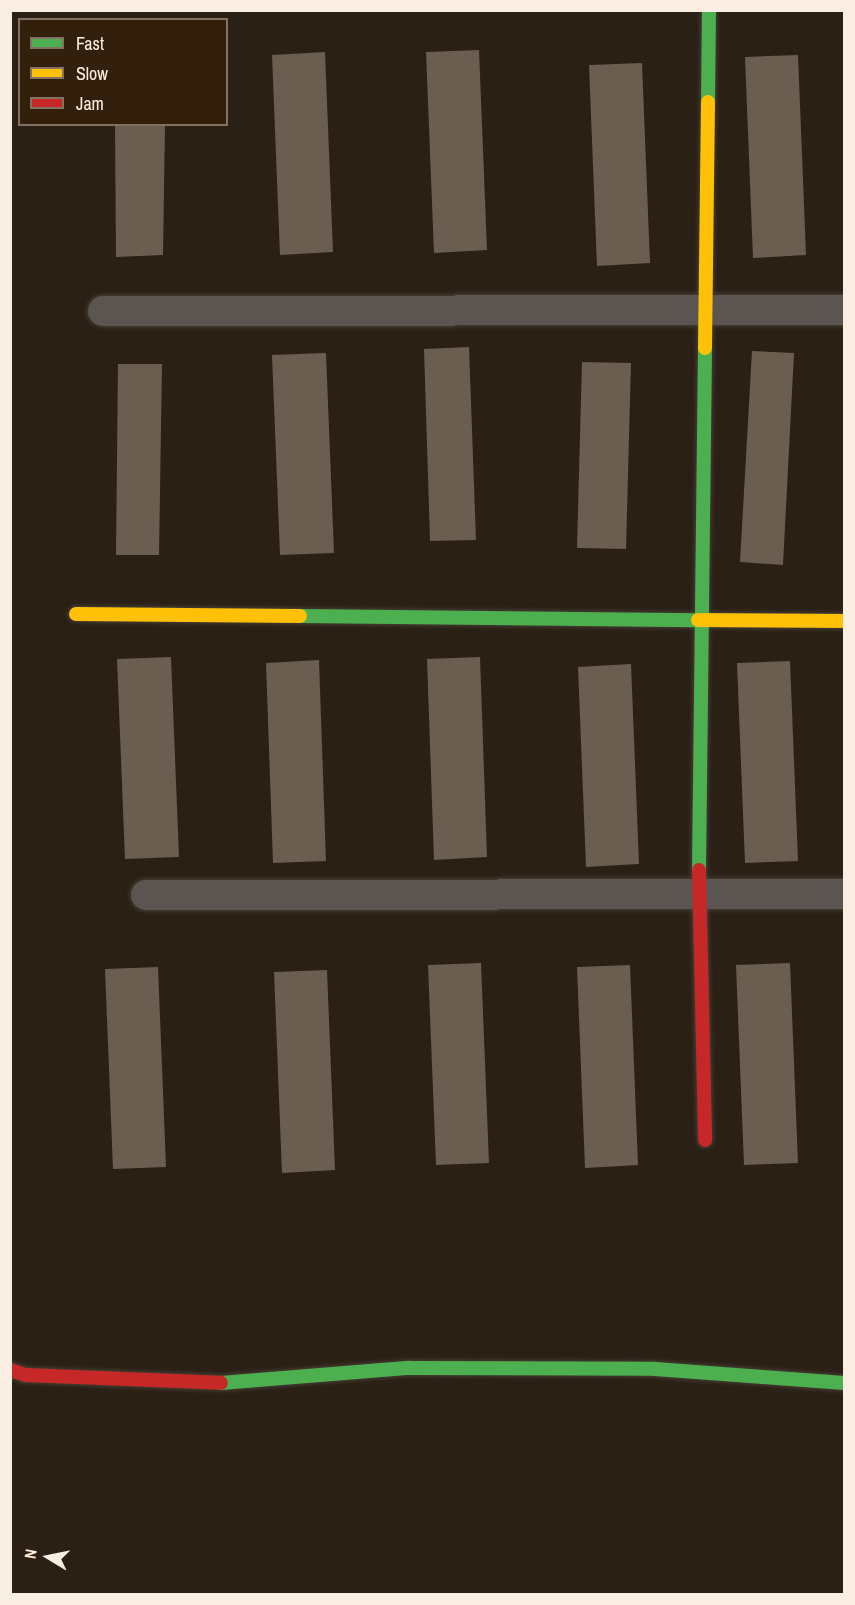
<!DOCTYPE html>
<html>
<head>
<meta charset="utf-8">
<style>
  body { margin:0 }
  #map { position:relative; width:855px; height:1605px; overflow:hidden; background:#2a2015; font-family:"Archivo Narrow",sans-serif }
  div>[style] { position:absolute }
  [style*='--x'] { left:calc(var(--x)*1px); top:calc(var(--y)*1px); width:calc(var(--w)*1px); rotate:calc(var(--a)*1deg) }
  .building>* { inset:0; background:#6b5d4f }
  .roads { filter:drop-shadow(0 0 2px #453d33) drop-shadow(0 0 2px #453d33) }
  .street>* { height:30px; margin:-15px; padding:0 15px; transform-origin:15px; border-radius:15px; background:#5a5550 }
  .fast>* { height:14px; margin:-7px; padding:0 7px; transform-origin:7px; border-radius:7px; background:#4caf50 }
  .slow>* { height:14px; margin:-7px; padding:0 7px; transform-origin:7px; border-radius:7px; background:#ffc107 }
  .jam>* { height:14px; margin:-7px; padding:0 7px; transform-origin:7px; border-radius:7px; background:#c62828 }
  span { translate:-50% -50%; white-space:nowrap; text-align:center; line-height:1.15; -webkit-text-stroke:6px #33200c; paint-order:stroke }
  .frame { position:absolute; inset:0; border:12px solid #faeee2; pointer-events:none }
  .legend { position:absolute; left:18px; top:18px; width:210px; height:108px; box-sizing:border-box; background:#33200c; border:2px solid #837262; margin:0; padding:8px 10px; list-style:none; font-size:18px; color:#faeee2 }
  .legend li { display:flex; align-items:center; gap:12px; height:30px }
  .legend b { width:30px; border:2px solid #837262 }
  .north { position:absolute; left:18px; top:1527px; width:60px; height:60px; -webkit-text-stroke:4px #33200c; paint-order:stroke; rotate:280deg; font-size:16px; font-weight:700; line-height:24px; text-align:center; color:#faeee2 }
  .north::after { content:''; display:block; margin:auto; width:21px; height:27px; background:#faeee2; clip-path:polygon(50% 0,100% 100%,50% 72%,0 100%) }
</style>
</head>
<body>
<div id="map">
  <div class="building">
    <i style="clip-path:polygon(479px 50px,487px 250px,434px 253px,426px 52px)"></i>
    <i style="clip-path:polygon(325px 52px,333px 252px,280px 255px,272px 55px)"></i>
    <i style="clip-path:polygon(798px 55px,806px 255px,753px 258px,745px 57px)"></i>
    <i style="clip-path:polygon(642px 63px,650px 263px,597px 266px,589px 65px)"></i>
    <i style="clip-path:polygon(115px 124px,165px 124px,163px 255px,116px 257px)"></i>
    <i style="clip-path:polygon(469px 347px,476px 540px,430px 541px,424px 349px)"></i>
    <i style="clip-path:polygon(752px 351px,794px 353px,783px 565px,740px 562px)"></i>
    <i style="clip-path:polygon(326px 353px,334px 553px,280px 555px,272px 355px)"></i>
    <i style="clip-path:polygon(582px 362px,631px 363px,626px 549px,577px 548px)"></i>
    <i style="clip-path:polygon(118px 364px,162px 364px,159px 555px,116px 555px)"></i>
    <i style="clip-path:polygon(171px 657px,179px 857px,125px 859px,117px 659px)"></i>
    <i style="clip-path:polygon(480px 657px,487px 857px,434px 860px,427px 659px)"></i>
    <i style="clip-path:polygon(319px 660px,326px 861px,273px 863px,266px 663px)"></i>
    <i style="clip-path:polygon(790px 661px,798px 861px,745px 863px,737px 663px)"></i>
    <i style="clip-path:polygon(631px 664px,639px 864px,586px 867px,578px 667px)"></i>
    <i style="clip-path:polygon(481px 963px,489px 1163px,436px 1165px,428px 965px)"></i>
    <i style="clip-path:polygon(790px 963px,798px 1163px,744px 1165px,736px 965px)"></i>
    <i style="clip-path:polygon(630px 965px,638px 1165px,585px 1168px,577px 967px)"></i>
    <i style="clip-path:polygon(158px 967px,166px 1167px,113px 1169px,105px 969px)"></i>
    <i style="clip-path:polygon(327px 970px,335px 1170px,282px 1173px,274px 972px)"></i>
  </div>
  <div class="roads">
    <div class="street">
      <i style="--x:103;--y:311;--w:741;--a:-0.08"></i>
      <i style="--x:146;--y:895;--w:698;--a:-0.08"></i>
    </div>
    <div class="fast">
      <i style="--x:708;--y:102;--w:92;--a:-89.4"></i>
      <i style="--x:300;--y:616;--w:398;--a:0.6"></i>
      <i style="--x:699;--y:870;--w:522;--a:-89.34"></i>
      <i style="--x:221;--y:1383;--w:189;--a:-4.6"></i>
      <i style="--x:409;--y:1368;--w:246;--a:0.2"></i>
      <i style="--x:655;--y:1369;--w:190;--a:4.2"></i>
    </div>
    <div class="slow">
      <i style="--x:705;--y:348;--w:246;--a:-89.3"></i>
      <i style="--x:76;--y:614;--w:224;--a:0.5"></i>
      <i style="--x:698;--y:620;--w:146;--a:0.4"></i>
    </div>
    <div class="jam">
      <i style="--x:699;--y:870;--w:270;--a:88.7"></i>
      <i style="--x:10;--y:1370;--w:16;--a:18"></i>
      <i style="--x:25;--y:1375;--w:196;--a:2.3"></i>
    </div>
  </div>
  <div class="frame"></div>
  <ul class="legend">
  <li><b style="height:8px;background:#4caf50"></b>Fast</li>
  <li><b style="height:8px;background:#ffc107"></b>Slow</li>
  <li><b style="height:8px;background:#c62828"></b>Jam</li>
  </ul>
  <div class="north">N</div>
</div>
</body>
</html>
